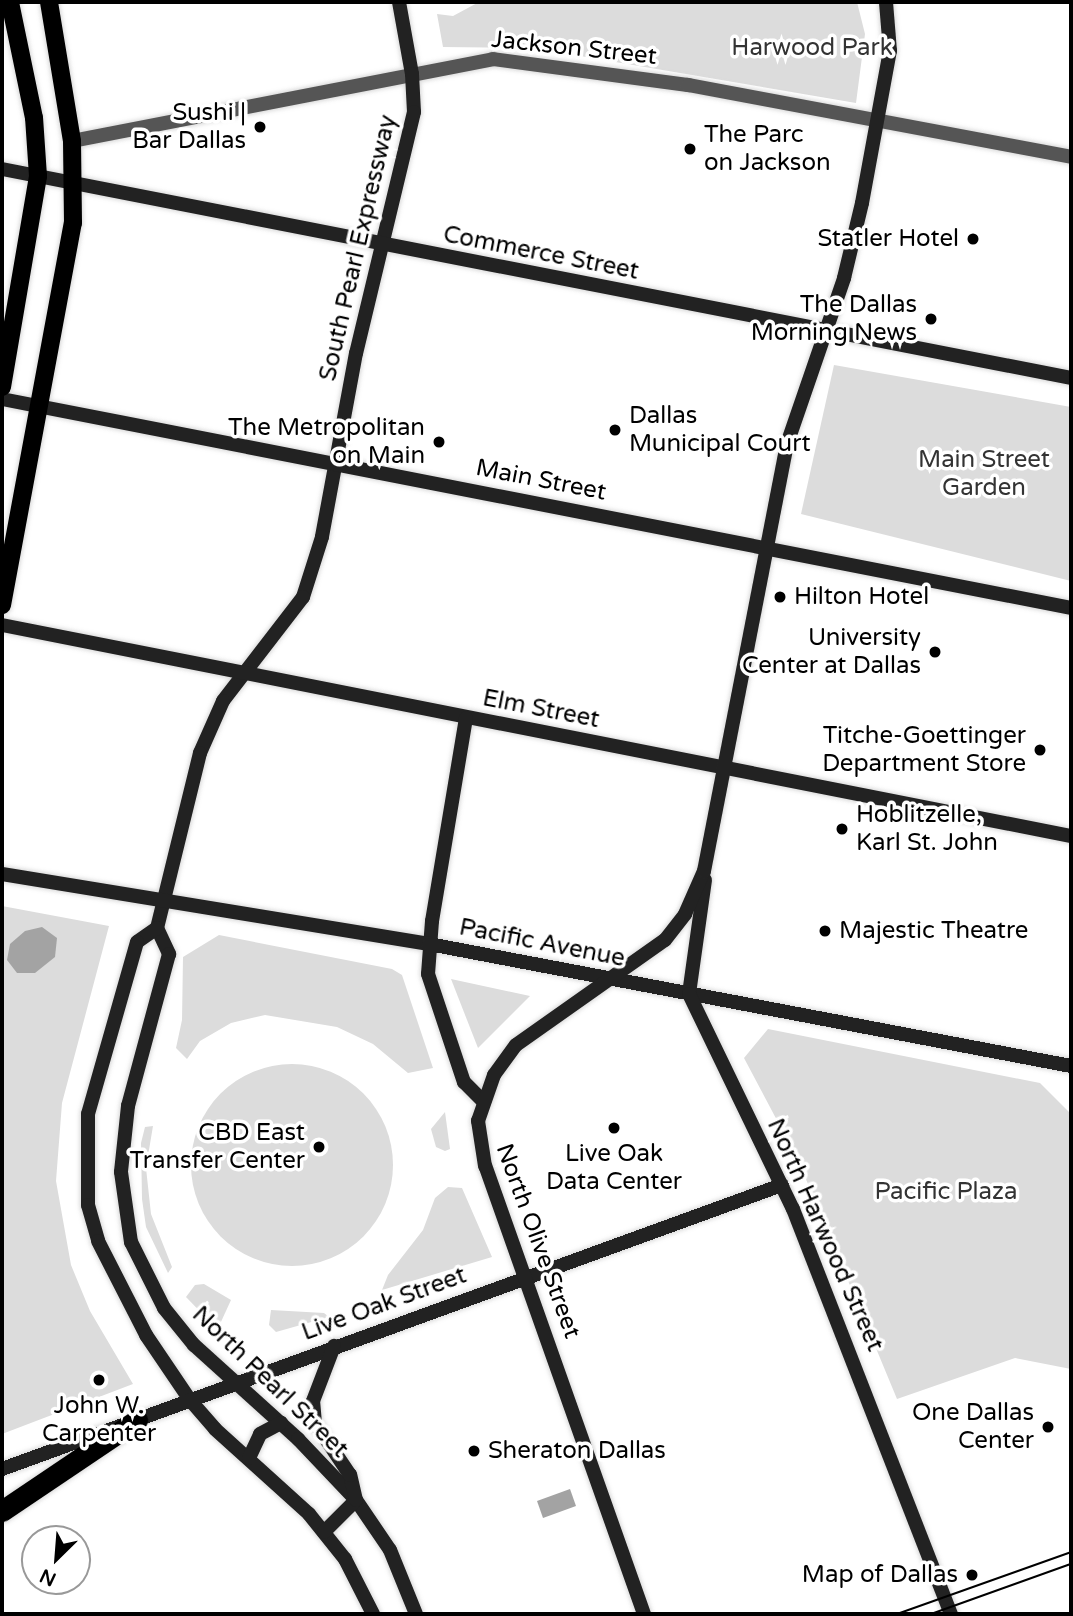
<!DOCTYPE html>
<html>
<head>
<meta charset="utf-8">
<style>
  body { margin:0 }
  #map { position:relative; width:1073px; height:1616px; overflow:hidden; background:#fff; font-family:"Varela Round",sans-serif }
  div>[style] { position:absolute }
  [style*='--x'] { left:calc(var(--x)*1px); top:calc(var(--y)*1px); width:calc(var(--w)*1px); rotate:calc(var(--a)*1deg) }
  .green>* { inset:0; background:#dcdcdc }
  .round { border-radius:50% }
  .water>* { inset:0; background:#a3a3a3 }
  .roads { filter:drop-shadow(0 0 2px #dbdbdb) drop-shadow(0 0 2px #dbdbdb) }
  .street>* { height:14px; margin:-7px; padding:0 7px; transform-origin:7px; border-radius:7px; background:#555 }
  .secondary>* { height:14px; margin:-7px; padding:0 7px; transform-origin:7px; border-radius:7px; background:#222 }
  .primary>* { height:18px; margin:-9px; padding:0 9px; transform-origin:9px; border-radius:9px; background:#000 }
  .highway>* { height:21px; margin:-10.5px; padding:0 10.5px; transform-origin:10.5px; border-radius:10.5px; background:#000 }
  .tram>* { height:2px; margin:-1px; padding:0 1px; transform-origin:1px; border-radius:1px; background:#000 }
  .dots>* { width:19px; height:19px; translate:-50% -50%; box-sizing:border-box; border:4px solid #fff; border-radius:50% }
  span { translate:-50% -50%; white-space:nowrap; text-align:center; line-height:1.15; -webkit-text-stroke:7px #fff; paint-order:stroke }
  .street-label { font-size:24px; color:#000 }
  .park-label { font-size:24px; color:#333 }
  .poi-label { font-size:24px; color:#000 }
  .right { translate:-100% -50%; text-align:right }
  .left { translate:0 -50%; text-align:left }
  .frame { position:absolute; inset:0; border:4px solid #000; pointer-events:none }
  .north { position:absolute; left:21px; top:1525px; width:70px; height:70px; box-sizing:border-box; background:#fff; border:2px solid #999; border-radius:50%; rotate:205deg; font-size:19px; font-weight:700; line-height:28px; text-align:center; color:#000 }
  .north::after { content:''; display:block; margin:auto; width:24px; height:32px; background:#000; clip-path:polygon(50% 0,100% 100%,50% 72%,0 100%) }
</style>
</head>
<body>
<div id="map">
  <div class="green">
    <i style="clip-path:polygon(479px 2px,857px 2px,865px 34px,856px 103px,533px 48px,443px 47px,437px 14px,453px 16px)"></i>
    <i style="clip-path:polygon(834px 365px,1071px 407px,1071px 581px,801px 514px)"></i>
    <i style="clip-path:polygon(2px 906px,109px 926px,62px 1103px,56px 1181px,71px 1265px,90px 1311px,133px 1384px,2px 1434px)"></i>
    <i style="clip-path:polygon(219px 935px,392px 969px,402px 975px,433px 1068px,408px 1073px,373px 1044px,337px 1027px,265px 1015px,231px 1023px,200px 1041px,187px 1059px,176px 1048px,182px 1020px,183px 957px)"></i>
    <i style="clip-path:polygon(451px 979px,530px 996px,478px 1048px)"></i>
    <i style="clip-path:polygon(768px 1029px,1040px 1083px,1071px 1114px,1071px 1369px,1015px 1358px,897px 1399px,798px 1160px,744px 1058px)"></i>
    <i class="round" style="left:191px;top:1064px;width:202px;height:202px"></i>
    <i style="clip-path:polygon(445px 1112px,450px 1149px,445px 1151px,436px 1147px,431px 1129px)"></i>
    <i style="clip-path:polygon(153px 1126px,146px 1168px,151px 1214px,172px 1267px,168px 1273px,146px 1227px,142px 1199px,141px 1143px,145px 1127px)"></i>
    <i style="clip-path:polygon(448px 1187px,462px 1188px,492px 1257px,382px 1290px,388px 1275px,423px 1230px,435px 1198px)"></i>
    <i style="clip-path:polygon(204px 1284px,231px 1300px,220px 1324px,214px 1326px,186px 1297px,195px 1285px)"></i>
    <i style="clip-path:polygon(271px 1310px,324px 1313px,329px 1317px,276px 1332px,269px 1325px)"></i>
  </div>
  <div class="water">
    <i style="clip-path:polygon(42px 927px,57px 938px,55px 957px,35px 973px,17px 973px,7px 960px,10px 944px,25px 931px)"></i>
    <i style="clip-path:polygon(570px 1489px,576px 1506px,543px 1518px,537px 1501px)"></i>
  </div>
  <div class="roads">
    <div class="street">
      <i style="--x:72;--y:141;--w:429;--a:-11"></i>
      <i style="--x:493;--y:59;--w:197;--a:7.6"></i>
      <i style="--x:688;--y:85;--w:390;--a:10.6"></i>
    </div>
    <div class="secondary">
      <i style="--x:399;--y:2;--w:73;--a:79.8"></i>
      <i style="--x:412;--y:74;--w:38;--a:87"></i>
      <i style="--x:414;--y:112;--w:248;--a:103.5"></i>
      <i style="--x:356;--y:353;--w:187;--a:100.5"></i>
      <i style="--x:322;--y:537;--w:63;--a:107.6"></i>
      <i style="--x:303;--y:597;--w:131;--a:127.6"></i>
      <i style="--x:223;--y:701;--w:57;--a:113.9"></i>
      <i style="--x:200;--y:753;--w:180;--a:103.8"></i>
      <i style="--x:157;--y:928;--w:29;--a:65"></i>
      <i style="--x:169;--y:954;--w:157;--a:105.1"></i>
      <i style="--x:128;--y:1106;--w:66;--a:96.1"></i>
      <i style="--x:121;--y:1172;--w:71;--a:81.9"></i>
      <i style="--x:131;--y:1242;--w:74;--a:63.4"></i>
      <i style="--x:164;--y:1308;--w:48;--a:51"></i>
      <i style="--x:194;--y:1345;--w:140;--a:42.1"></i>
      <i style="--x:298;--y:1439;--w:84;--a:46.4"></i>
      <i style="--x:356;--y:1500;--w:60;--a:55.8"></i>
      <i style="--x:390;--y:1550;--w:69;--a:67.9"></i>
      <i style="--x:2;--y:169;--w:1089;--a:11.06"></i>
      <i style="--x:2;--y:399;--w:1089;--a:11.06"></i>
      <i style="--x:2;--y:625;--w:1090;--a:11.17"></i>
      <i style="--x:466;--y:718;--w:206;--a:99.5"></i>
      <i style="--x:432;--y:921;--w:53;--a:94.3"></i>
      <i style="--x:428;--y:974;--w:114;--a:71.6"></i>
      <i style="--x:464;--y:1082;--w:25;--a:45"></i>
      <i style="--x:2;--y:874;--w:433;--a:9.3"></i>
      <i style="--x:429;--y:944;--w:653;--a:10.76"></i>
      <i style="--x:705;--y:880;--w:115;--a:98"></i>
      <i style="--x:689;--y:994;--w:239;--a:64.2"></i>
      <i style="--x:793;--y:1209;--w:435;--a:68.7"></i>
      <i style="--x:157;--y:928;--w:24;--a:145"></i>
      <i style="--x:137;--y:942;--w:179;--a:105.9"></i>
      <i style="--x:88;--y:1114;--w:91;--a:90"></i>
      <i style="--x:88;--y:1205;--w:37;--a:74"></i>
      <i style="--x:98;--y:1241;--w:106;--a:62.9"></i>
      <i style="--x:146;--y:1335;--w:78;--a:55.9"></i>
      <i style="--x:190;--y:1400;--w:38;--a:49"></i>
      <i style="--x:215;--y:1429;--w:127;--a:42.1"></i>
      <i style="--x:309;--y:1514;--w:58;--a:51.3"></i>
      <i style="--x:345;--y:1559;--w:62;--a:63"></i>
      <i style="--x:249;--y:1458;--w:26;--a:-65"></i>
      <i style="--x:260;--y:1434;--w:24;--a:-28"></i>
      <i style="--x:2;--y:1469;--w:830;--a:-20.01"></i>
      <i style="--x:324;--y:1532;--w:45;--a:-45"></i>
      <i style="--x:356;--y:1500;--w:26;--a:-103"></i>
      <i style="--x:350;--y:1475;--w:63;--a:-123.9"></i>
      <i style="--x:315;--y:1423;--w:22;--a:-95"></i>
      <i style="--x:313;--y:1401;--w:59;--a:-69.1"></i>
      <i style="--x:644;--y:1614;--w:475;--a:-109.5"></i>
      <i style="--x:485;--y:1166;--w:46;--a:-98.8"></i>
      <i style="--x:478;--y:1121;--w:49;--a:-70.8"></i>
      <i style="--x:494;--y:1075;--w:37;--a:-54"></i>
      <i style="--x:516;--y:1045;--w:182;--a:-35.2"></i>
      <i style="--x:665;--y:940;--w:33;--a:-52"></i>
      <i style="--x:685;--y:914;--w:47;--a:-66.2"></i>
      <i style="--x:704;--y:871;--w:435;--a:-79"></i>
      <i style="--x:787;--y:444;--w:176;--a:-71"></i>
      <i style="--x:844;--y:278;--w:77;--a:-76.5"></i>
      <i style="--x:862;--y:203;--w:155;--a:-79.6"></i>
      <i style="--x:890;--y:51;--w:49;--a:-94.7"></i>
    </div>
    <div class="primary">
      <i style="--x:2;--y:387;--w:214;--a:-80.3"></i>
      <i style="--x:38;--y:176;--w:58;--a:-93.9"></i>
      <i style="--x:34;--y:118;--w:118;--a:-101.7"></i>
      <i style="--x:2;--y:605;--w:389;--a:-79.5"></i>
      <i style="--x:73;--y:223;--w:82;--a:-90.7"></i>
      <i style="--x:72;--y:141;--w:141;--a:-99.4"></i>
    </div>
    <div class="highway">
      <i style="--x:2;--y:1511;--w:163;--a:-34"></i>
    </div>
  </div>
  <div class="tram">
    <i style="--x:897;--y:1614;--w:185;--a:-19.6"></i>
    <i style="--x:931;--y:1614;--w:149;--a:-19.7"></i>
  </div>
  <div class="dots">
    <i style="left:260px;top:127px;background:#000"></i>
    <i style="left:690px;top:149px;background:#000"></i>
    <i style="left:973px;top:239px;background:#000"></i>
    <i style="left:931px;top:319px;background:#000"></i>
    <i style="left:615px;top:430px;background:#000"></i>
    <i style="left:439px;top:442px;background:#000"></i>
    <i style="left:780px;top:597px;background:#000"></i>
    <i style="left:935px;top:652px;background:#000"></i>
    <i style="left:1040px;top:750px;background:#000"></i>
    <i style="left:842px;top:829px;background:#000"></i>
    <i style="left:825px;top:931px;background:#000"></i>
    <i style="left:614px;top:1128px;background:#000"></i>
    <i style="left:319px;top:1147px;background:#000"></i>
    <i style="left:99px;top:1380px;background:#000"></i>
    <i style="left:1048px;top:1427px;background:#000"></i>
    <i style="left:474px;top:1451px;background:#000"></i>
    <i style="left:972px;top:1575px;background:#000"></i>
  </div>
  <div class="street-label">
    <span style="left:574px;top:48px;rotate:6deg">Jackson Street</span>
    <span style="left:358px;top:248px;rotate:-77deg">South Pearl Expressway</span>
    <span style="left:541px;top:253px;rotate:11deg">Commerce Street</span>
    <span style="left:541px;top:480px;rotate:11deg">Main Street</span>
    <span style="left:541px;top:709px;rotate:11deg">Elm Street</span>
    <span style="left:542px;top:943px;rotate:11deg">Pacific Avenue</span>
    <span style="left:825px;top:1235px;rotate:66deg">North Harwood Street</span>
    <span style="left:538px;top:1241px;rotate:70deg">North Olive Street</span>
    <span style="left:384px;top:1304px;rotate:-20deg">Live Oak Street</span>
    <span style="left:270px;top:1382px;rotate:44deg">North Pearl Street</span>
  </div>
  <div class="park-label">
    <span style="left:812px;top:48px">Harwood Park</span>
    <span style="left:984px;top:474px">Main Street<br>Garden</span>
    <span style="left:946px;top:1192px">Pacific Plaza</span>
  </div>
  <div class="poi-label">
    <span class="right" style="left:246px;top:127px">Sushi |<br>Bar Dallas</span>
    <span class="left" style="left:704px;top:149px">The Parc<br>on Jackson</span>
    <span class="right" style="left:959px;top:239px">Statler Hotel</span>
    <span class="right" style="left:917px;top:319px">The Dallas<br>Morning News</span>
    <span class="left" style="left:629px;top:430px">Dallas<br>Municipal Court</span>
    <span class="right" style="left:425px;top:442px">The Metropolitan<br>on Main</span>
    <span class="left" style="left:794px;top:597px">Hilton Hotel</span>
    <span class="right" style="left:921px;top:652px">University<br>Center at Dallas</span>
    <span class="right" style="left:1026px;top:750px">Titche-Goettinger<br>Department Store</span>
    <span class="left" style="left:856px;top:829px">Hoblitzelle,<br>Karl St. John</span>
    <span class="left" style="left:839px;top:931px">Majestic Theatre</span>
    <span class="right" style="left:305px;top:1147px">CBD East<br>Transfer Center</span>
    <span style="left:614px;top:1168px">Live Oak<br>Data Center</span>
    <span style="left:99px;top:1420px">John W.<br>Carpenter</span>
    <span class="right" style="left:1034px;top:1427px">One Dallas<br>Center</span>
    <span class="left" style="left:488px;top:1451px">Sheraton Dallas</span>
    <span class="right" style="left:958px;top:1575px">Map of Dallas</span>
  </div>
  <div class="frame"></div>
  <div class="north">N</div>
</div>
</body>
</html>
